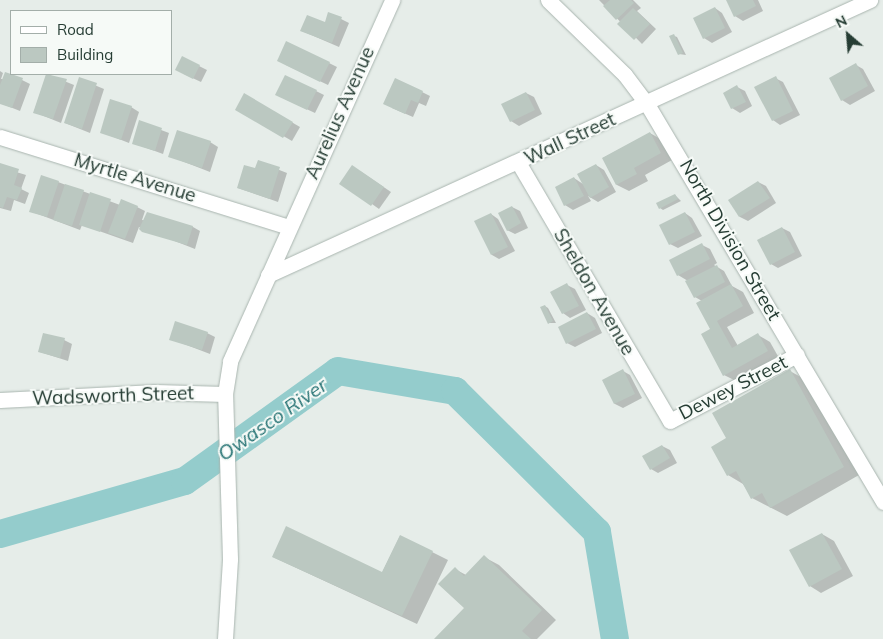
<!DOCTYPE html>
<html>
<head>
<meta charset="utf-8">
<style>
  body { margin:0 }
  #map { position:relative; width:883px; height:639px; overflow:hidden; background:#e6ede9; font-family:Mulish,sans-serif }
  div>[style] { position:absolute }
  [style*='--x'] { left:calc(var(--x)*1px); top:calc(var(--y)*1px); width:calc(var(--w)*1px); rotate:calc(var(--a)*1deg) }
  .shadow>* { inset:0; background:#0003 }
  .river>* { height:28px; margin:-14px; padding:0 14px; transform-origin:14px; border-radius:14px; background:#94cccc }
  .building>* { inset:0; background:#bbc8c1 }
  .roads { filter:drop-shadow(0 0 1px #a9b5af) drop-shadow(0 0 1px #a9b5af) }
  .minor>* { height:15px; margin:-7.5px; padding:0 7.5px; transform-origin:7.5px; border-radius:7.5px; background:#fff }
  .tertiary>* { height:15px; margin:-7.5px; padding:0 7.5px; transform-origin:7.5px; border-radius:7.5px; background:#fff }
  span { translate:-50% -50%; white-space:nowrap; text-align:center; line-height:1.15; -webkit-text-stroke:4px #f6faf7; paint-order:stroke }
  .street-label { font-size:19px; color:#263d34 }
  .water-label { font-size:20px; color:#267374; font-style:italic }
  .legend { position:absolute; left:10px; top:10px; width:162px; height:65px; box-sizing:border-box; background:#f6faf7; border:1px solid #a3aea9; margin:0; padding:6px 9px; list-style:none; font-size:15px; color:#263d34 }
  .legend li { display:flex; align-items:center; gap:10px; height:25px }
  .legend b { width:25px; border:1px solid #a3aea9 }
  .north { position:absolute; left:823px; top:10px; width:50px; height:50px; -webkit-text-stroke:4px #f6faf7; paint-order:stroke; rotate:333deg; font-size:14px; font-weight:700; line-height:20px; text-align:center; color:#263d34 }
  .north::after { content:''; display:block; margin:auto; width:18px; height:22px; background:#263d34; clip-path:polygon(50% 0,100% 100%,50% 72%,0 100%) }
</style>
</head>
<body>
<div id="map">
  <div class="shadow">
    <i style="clip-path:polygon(599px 0,633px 0,641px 8px,637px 11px,656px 29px,642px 44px)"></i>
    <i style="clip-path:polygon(727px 0,758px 0,763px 11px,743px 21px,735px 16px)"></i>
    <i style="clip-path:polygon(715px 8px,722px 13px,732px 32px,712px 43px,704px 38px,694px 19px)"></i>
    <i style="clip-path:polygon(341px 19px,349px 23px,339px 47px,302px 31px)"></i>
    <i style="clip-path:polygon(674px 36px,677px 37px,686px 55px,679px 54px)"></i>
    <i style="clip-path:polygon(329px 63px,337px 67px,328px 85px,286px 65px)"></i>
    <i style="clip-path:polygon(856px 65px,863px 69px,875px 91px,850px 105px,842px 100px)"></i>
    <i style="clip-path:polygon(199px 66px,207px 70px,201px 82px,184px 74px)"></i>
    <i style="clip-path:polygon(0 71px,3px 73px,1px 79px,22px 80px,30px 84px,20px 111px,0 103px)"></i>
    <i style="clip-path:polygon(47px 74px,74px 85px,61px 123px,34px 112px)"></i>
    <i style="clip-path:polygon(775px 78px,783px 82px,800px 115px,780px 125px,773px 120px)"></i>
    <i style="clip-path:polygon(80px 79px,104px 89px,90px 133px,65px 123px)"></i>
    <i style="clip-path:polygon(737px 87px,745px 91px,752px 106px,740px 113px,732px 108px)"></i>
    <i style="clip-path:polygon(316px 91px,324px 95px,315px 113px,285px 99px)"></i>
    <i style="clip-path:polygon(422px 92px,430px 96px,426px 106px,419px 103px,413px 117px,392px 108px)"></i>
    <i style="clip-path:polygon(526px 93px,534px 97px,542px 114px,519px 126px,511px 121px)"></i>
    <i style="clip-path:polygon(245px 95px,300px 127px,292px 141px,237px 109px)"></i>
    <i style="clip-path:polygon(131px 107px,139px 112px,129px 143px,101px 132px)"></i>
    <i style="clip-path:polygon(140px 122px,169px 133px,163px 154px,133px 143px)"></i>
    <i style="clip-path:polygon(650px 133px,662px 140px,672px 160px,645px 175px,648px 181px,629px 191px,617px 185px,603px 158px)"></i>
    <i style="clip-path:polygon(210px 142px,218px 147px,210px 172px,169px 156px)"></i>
    <i style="clip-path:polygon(259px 162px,287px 173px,278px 202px,238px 188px,256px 170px)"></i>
    <i style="clip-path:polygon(596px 165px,604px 170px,616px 192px,598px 202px,588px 196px,591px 201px,573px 210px,565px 205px,574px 178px,583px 184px)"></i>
    <i style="clip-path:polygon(0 167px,26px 175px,21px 189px,29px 193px,25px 204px,14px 200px,11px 211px,0 208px)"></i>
    <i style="clip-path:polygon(360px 171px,391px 192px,379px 209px,372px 204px)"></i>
    <i style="clip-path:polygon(58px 182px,120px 205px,137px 207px,145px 211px,142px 220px,193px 227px,200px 231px,195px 249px,139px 227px,133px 243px,82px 225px,80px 230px,30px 211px)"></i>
    <i style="clip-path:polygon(758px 182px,766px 186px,776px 203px,748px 221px,740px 217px,730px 200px)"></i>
    <i style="clip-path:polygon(675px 195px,681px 201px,663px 210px,660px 208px)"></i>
    <i style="clip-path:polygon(512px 207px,520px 211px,528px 228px,515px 234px,507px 230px)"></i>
    <i style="clip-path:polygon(685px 213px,692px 218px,702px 236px,678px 248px,670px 244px)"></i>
    <i style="clip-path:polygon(491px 214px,498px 219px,515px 251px,499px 259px,492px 255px)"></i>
    <i style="clip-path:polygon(782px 228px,790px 232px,802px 256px,778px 268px,771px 264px)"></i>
    <i style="clip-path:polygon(702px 245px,710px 249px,717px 263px,714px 265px,724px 271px,732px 286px,743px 292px,754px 313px,727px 327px,738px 346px,758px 335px,770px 342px,779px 358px,736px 381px,724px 375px,702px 301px,695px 297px,688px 281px,678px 275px)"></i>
    <i style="clip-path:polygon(567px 285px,575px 289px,586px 310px,570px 318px,563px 313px)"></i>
    <i style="clip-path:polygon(545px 306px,548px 308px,556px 323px,549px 323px)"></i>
    <i style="clip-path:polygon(587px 313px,595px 318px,602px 333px,575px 347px,567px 343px)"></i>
    <i style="clip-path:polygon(207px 333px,215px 337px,210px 354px,171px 339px)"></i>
    <i style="clip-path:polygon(64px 340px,72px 344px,68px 361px,40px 352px)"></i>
    <i style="clip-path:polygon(623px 371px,630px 375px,642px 398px,623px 408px,615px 404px,603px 381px)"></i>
    <i style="clip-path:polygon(790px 371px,806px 380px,859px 475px,787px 516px,752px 498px,743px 484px,728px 475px,728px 439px)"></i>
    <i style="clip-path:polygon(662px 446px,670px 450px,677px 463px,658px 473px,651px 469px)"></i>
    <i style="clip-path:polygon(822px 534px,834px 541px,853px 576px,821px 593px,810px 586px)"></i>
    <i style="clip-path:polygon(400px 536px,448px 560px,417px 624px,273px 557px,382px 573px)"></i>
    <i style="clip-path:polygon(484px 557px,499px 565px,556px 620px,537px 639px,436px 639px,465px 608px,455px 569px,466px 575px)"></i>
  </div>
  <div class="river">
    <i style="--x:0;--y:534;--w:192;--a:-16"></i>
    <i style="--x:185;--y:481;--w:188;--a:-35.7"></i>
    <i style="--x:338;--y:371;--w:119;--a:9.7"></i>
    <i style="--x:455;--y:391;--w:200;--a:44.8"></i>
    <i style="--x:597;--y:532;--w:109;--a:80.5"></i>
  </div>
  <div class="building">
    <i style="clip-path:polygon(610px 0,631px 0,634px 3px,616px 20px,603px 6px)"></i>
    <i style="clip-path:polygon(726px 0,753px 0,756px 6px,734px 17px)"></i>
    <i style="clip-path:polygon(715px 7px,725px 28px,703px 39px,693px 18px)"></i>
    <i style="clip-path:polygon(633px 8px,650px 24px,634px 40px,617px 24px)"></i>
    <i style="clip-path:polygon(328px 12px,342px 17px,332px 43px,300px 31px,307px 15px,325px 22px)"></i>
    <i style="clip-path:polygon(674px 34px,683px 53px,678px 55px,669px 36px)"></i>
    <i style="clip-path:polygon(286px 41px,330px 62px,320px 82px,277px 61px)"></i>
    <i style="clip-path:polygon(182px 56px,200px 65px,193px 79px,175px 70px)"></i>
    <i style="clip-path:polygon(856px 63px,868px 86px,841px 101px,829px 78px)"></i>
    <i style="clip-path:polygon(5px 72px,23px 78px,12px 108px,0 104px,0 85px)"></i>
    <i style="clip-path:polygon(46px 74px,67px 79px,53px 119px,33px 113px)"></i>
    <i style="clip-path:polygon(285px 75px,317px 90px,307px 110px,275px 95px)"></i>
    <i style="clip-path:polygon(776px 76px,793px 111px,772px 121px,754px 87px)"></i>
    <i style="clip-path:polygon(79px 77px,97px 83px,82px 129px,64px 123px)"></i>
    <i style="clip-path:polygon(395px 78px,423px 91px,418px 103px,411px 100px,405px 114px,383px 104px)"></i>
    <i style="clip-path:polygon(737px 85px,746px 102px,731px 109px,723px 93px)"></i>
    <i style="clip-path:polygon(526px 92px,535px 110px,510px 122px,501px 104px)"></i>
    <i style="clip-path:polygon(244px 93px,293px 122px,283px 138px,235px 110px)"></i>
    <i style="clip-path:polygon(110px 99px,132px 106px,121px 140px,100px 133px)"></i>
    <i style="clip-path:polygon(139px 120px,162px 128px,155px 151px,132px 144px)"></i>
    <i style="clip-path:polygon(177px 130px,211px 141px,202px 168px,168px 157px)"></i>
    <i style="clip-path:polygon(650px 132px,661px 153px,634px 168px,637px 174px,616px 185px,602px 158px)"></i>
    <i style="clip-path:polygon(258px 160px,280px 167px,270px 199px,237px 188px,244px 165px,255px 168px)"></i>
    <i style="clip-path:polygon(0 163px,19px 169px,14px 185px,22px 188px,17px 200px,7px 197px,3px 208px,0 207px)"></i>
    <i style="clip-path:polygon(596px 164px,609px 187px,590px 198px,577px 174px)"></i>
    <i style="clip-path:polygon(352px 165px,384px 187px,371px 206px,339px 184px)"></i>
    <i style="clip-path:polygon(41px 175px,59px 181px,47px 217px,29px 212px)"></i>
    <i style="clip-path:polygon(574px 177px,584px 196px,564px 206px,555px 187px)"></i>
    <i style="clip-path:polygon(758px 181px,770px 198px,739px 217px,728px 200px)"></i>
    <i style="clip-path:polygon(65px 184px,84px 190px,72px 226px,53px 220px)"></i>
    <i style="clip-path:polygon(90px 192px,111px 199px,100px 232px,79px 225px)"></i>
    <i style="clip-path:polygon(675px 194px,678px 199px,659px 209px,656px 203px)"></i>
    <i style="clip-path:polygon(121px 199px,138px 206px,125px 239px,108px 233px)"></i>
    <i style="clip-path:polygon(512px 206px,521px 223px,507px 231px,498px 213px)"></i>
    <i style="clip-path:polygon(147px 212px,193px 226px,187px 245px,142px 232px,139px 229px)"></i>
    <i style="clip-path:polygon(685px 212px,695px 232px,669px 245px,659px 225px)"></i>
    <i style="clip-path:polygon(491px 213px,508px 247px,491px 255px,474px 221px)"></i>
    <i style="clip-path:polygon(782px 227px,795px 252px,770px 265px,757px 240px)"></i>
    <i style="clip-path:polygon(702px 243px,710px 259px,677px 276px,669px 260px)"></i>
    <i style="clip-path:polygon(717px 265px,725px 282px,694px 298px,685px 281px)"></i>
    <i style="clip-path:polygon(567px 283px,579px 306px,562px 314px,550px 292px)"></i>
    <i style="clip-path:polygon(731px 284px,743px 306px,717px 321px,732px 348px,758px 333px,768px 351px,723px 376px,701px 334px,710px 329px,696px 303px)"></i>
    <i style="clip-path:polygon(545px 305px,553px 321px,548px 324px,540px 307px)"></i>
    <i style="clip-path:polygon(587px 312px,596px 329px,566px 344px,558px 327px)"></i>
    <i style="clip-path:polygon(175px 321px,208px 332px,202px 350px,169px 340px)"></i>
    <i style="clip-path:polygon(43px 333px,65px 338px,60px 358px,38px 352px)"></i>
    <i style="clip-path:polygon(623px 369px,635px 394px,614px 404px,602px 380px)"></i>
    <i style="clip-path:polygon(790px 369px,844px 467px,770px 508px,762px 493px,751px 499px,736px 471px,727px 476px,711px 447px,726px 438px,712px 413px)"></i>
    <i style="clip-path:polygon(662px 445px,670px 458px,650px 470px,642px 456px)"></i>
    <i style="clip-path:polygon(286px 526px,382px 572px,400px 535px,433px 551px,402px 616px,272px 557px)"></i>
    <i style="clip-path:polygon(822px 533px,842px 569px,809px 587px,789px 550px)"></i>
    <i style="clip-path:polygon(484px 555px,542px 610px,522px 631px,531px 639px,434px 639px,464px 608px,438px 584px,455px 567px,464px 576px)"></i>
  </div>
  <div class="roads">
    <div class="minor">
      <i style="--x:0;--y:137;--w:303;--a:17.3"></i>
      <i style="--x:518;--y:162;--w:300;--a:59.6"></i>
      <i style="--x:670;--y:421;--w:143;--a:-27.5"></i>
      <i style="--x:268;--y:275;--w:662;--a:-24.55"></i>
      <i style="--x:0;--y:400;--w:155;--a:-3"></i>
      <i style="--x:155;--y:392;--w:70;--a:1.6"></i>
    </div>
    <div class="tertiary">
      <i style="--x:548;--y:0;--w:107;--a:44.2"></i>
      <i style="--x:625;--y:75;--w:36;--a:53"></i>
      <i style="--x:647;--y:104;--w:463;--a:59.3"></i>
      <i style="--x:225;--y:639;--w:80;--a:-86.4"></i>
      <i style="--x:230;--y:559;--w:165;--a:-91.7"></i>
      <i style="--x:225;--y:394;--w:33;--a:-81"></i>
      <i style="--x:230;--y:361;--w:396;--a:-65.8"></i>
    </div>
  </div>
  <div class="street-label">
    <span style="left:340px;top:113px;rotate:-66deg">Aurelius Avenue</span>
    <span style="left:570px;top:139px;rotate:-25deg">Wall Street</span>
    <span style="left:135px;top:178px;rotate:17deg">Myrtle Avenue</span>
    <span style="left:730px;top:240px;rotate:60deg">North Division Street</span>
    <span style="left:594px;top:292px;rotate:60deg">Sheldon Avenue</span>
    <span style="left:733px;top:388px;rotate:-27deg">Dewey Street</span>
    <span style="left:113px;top:396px;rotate:-2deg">Wadsworth Street</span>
  </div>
  <div class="water-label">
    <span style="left:272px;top:419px;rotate:-35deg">Owasco River</span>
  </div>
  <ul class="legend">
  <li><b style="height:6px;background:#fff"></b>Road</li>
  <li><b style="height:14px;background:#bbc8c1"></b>Building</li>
  </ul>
  <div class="north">N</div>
</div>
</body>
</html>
